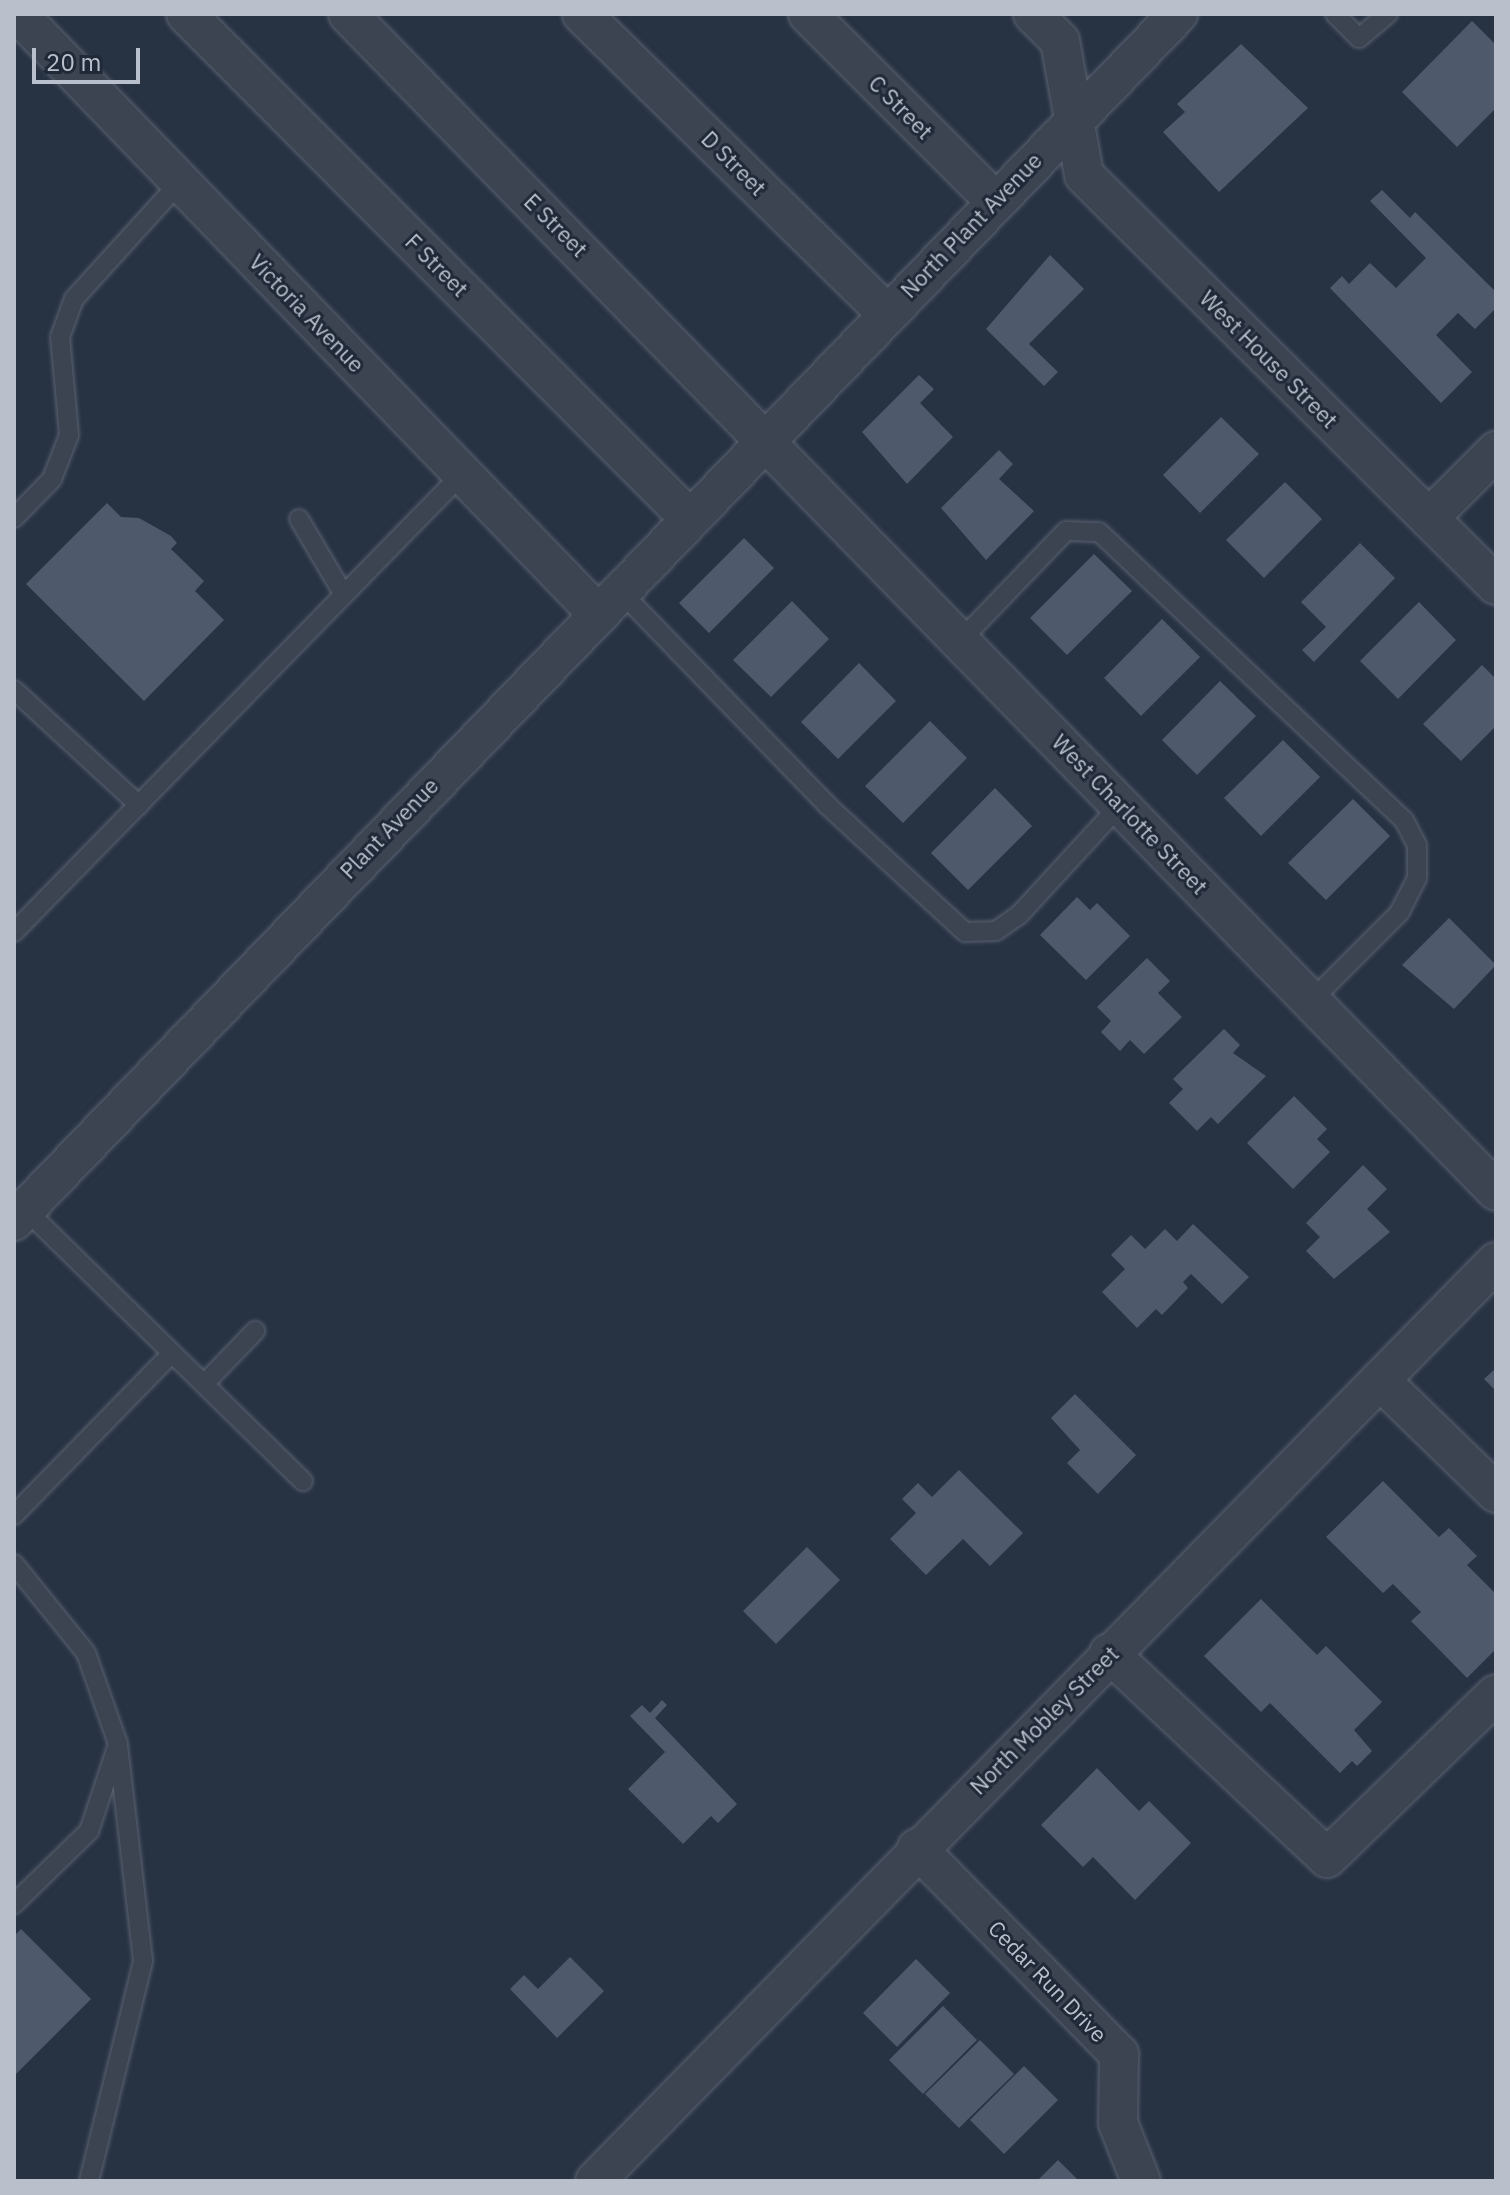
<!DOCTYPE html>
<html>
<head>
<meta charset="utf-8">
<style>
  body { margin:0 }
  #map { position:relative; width:1510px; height:2195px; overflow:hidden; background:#273243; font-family:"IBM Plex Sans",sans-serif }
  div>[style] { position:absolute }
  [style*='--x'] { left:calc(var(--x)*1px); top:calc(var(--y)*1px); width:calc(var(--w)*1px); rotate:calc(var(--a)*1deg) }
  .building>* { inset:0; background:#4e596c }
  .roads { filter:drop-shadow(0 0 2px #5a6270) drop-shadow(0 0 2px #5a6270) }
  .service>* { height:18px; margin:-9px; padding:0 9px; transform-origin:9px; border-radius:9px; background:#3c4452 }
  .minor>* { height:38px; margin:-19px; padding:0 19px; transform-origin:19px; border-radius:19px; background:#3c4452 }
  span { translate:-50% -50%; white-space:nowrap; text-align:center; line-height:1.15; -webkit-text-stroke:6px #202938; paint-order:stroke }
  .street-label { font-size:22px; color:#b9c0cc }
  .frame { position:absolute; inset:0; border:16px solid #b9c0cc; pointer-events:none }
  .scale { position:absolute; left:32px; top:48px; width:108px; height:36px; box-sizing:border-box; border:4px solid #b9c0cc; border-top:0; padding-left:10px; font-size:24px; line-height:28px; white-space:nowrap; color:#b9c0cc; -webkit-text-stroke:6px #202938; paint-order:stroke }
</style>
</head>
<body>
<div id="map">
  <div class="building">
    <i style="clip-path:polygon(1472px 21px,1496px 45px,1496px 108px,1457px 147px,1402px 92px)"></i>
    <i style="clip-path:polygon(1241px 44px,1308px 108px,1219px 192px,1163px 132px,1185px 112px,1177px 104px)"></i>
    <i style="clip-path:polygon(1382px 190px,1410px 218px,1415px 212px,1496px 292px,1496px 308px,1475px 329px,1458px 313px,1436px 335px,1472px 372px,1441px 403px,1330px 288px,1342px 276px,1349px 284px,1370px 263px,1396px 288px,1426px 258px,1370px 201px)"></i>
    <i style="clip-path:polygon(1050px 255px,1084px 289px,1029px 344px,1058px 372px,1044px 386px,986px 329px)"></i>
    <i style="clip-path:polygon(919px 375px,934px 389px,920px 403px,953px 437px,907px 484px,862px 432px)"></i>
    <i style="clip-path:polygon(1221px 417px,1259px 454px,1200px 513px,1163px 475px)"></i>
    <i style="clip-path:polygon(999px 450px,1013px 464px,999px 479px,1034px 511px,986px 560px,941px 508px)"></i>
    <i style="clip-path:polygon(1285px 482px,1322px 519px,1264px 578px,1226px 540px)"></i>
    <i style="clip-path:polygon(107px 503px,121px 517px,139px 518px,171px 536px,177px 543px,171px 549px,204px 581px,195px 591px,224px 620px,144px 701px,26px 584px)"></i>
    <i style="clip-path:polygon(744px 538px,774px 568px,709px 633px,679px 603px)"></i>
    <i style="clip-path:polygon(1360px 543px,1395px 578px,1314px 662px,1302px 650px,1326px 627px,1301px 602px)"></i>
    <i style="clip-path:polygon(1094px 554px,1132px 591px,1067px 655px,1030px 618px)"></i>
    <i style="clip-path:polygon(792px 601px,829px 639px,771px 697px,733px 660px)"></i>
    <i style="clip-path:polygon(1419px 602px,1456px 640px,1398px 699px,1360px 661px)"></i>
    <i style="clip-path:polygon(1162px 619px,1200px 657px,1141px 716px,1104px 678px)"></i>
    <i style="clip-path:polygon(859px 663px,896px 701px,838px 759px,801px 722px)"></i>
    <i style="clip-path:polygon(1482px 665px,1496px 679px,1496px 726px,1461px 761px,1423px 724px)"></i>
    <i style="clip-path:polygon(1220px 681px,1256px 716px,1197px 775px,1162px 740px)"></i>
    <i style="clip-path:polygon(930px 721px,967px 758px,903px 823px,865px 786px)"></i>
    <i style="clip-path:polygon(1283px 740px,1320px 777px,1261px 836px,1224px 798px)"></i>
    <i style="clip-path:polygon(995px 788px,1032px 826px,968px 890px,931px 853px)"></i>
    <i style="clip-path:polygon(1353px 799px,1390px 836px,1326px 900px,1288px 863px)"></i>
    <i style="clip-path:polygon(1077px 897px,1090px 910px,1097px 903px,1130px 936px,1086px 980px,1040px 935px)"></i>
    <i style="clip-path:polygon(1449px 918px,1496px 965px,1454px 1009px,1402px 965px)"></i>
    <i style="clip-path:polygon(1147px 958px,1170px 981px,1158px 993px,1182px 1017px,1144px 1054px,1130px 1040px,1120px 1051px,1101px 1032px,1111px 1021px,1097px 1007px)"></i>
    <i style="clip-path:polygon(1224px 1029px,1240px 1045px,1233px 1053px,1266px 1076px,1218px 1124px,1211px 1117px,1197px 1131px,1169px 1103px,1183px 1089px,1173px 1079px)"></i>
    <i style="clip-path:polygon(1294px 1096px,1327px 1129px,1317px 1139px,1330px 1152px,1293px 1189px,1247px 1143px)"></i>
    <i style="clip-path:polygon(1363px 1165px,1387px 1189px,1367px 1209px,1390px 1232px,1334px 1279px,1306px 1251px,1320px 1237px,1306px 1223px)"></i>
    <i style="clip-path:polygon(1193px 1224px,1249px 1277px,1222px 1304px,1191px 1274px,1183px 1282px,1188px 1288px,1162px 1315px,1156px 1309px,1137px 1328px,1102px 1292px,1125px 1269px,1111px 1255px,1131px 1235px,1145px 1249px,1165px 1229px,1177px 1241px)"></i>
    <i style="clip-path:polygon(1496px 1368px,1496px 1391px,1484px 1379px)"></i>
    <i style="clip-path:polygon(1075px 1394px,1136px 1455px,1098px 1494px,1067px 1463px,1080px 1450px,1051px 1418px)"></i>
    <i style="clip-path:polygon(959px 1470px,1023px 1533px,990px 1566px,963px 1539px,926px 1575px,890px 1539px,916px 1513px,902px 1499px,918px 1483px,932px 1497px)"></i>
    <i style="clip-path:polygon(1383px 1481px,1439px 1537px,1449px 1528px,1477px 1556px,1467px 1565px,1496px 1594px,1496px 1649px,1467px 1678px,1411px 1621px,1421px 1612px,1393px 1584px,1383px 1593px,1326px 1537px)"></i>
    <i style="clip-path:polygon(807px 1547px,840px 1580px,776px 1644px,743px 1611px)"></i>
    <i style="clip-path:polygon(1261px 1599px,1317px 1655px,1326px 1646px,1382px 1702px,1354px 1730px,1372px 1751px,1357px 1766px,1352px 1761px,1340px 1773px,1270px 1703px,1261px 1712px,1204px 1656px)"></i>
    <i style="clip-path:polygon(662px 1700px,667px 1705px,655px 1718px,737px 1804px,718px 1823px,711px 1816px,683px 1844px,628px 1789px,665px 1752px,630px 1716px,642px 1705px,650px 1713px)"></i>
    <i style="clip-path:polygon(1097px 1768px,1139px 1811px,1149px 1801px,1191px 1843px,1135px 1900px,1093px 1857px,1083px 1867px,1041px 1825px)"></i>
    <i style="clip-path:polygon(21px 1929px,91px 1999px,14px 2076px,14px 1936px)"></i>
    <i style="clip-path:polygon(570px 1957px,604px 1991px,557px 2038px,510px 1989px,524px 1975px,538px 1989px)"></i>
    <i style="clip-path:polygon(916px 1959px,950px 1993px,897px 2047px,863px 2013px)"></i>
    <i style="clip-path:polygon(943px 2006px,977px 2040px,923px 2094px,889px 2060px)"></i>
    <i style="clip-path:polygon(980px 2040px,1014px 2074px,959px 2128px,925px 2094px)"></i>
    <i style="clip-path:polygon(1024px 2066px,1058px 2100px,1004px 2154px,970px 2120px)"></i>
    <i style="clip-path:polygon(1058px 2160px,1079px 2181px,1037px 2181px)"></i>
  </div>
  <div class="roads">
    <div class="service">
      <i style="--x:1335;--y:14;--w:34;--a:45"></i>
      <i style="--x:1359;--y:38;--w:38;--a:-40"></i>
      <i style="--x:14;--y:518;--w:54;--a:-45.7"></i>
      <i style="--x:52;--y:479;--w:47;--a:-68.9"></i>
      <i style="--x:69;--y:435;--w:98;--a:-95.2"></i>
      <i style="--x:60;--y:337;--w:40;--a:-69.8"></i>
      <i style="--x:74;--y:299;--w:158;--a:-47.8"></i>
      <i style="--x:299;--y:519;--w:88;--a:59.4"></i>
      <i style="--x:618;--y:589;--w:301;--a:45.9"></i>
      <i style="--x:827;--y:805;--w:188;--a:42.6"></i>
      <i style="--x:965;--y:932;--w:31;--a:-2"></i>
      <i style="--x:996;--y:931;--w:28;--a:-35"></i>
      <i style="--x:1019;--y:915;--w:151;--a:-47.4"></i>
      <i style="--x:961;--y:640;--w:151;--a:-46.1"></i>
      <i style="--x:1066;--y:531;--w:33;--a:2"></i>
      <i style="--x:1099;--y:532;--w:419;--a:43.4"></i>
      <i style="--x:1404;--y:820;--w:28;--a:63"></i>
      <i style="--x:1417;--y:845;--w:33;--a:90"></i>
      <i style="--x:1417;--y:878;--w:38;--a:117"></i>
      <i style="--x:1400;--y:912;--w:126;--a:135"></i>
      <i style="--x:14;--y:690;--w:170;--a:42.6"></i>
      <i style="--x:14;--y:932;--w:641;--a:-45.63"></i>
      <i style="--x:25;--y:1209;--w:389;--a:44.4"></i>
      <i style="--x:204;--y:1384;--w:74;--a:-46.1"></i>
      <i style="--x:14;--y:1515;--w:226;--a:-45.7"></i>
      <i style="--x:14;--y:1564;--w:114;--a:51"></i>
      <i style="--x:86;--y:1653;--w:96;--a:70.6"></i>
      <i style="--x:118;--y:1744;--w:92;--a:108.4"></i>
      <i style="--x:89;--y:1831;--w:105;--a:135.8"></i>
      <i style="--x:89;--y:2181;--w:227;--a:-76.2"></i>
      <i style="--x:143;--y:1961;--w:218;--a:-96.6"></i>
    </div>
    <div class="minor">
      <i style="--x:18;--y:14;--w:832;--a:45.97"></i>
      <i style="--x:186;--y:14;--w:711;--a:45.06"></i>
      <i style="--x:348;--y:14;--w:1644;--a:45.71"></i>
      <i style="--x:582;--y:14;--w:425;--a:44.5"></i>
      <i style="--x:808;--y:14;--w:263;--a:45"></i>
      <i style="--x:1033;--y:14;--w:38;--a:45"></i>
      <i style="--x:1060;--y:41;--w:136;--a:79.8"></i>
      <i style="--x:1084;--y:175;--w:581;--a:44.86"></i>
      <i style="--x:1429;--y:518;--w:95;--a:-45"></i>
      <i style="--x:14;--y:1221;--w:1677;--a:-46.04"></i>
      <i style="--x:1380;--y:1380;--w:162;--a:44.2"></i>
      <i style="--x:1109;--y:1653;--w:299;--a:43.2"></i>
      <i style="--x:1327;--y:1858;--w:235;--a:-44.1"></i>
      <i style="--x:917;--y:1848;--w:289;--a:45.6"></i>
      <i style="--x:1119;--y:2054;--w:69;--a:90.8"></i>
      <i style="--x:1118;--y:2123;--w:62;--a:68.4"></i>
      <i style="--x:595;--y:2181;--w:1287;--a:-45.57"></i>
    </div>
  </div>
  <div class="street-label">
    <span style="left:901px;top:107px;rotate:45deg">C Street</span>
    <span style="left:734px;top:163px;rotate:45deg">D Street</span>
    <span style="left:556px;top:225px;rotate:45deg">E Street</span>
    <span style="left:971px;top:225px;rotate:-46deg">North Plant Avenue</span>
    <span style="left:437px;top:265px;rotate:45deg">F Street</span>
    <span style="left:307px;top:313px;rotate:46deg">Victoria Avenue</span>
    <span style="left:1269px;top:359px;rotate:45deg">West House Street</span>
    <span style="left:1130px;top:814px;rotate:46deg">West Charlotte Street</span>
    <span style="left:389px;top:828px;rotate:-46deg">Plant Avenue</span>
    <span style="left:1044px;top:1720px;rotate:-45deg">North Mobley Street</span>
    <span style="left:1048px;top:1981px;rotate:46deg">Cedar Run Drive</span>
  </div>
  <div class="frame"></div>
  <div class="scale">20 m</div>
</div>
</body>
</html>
